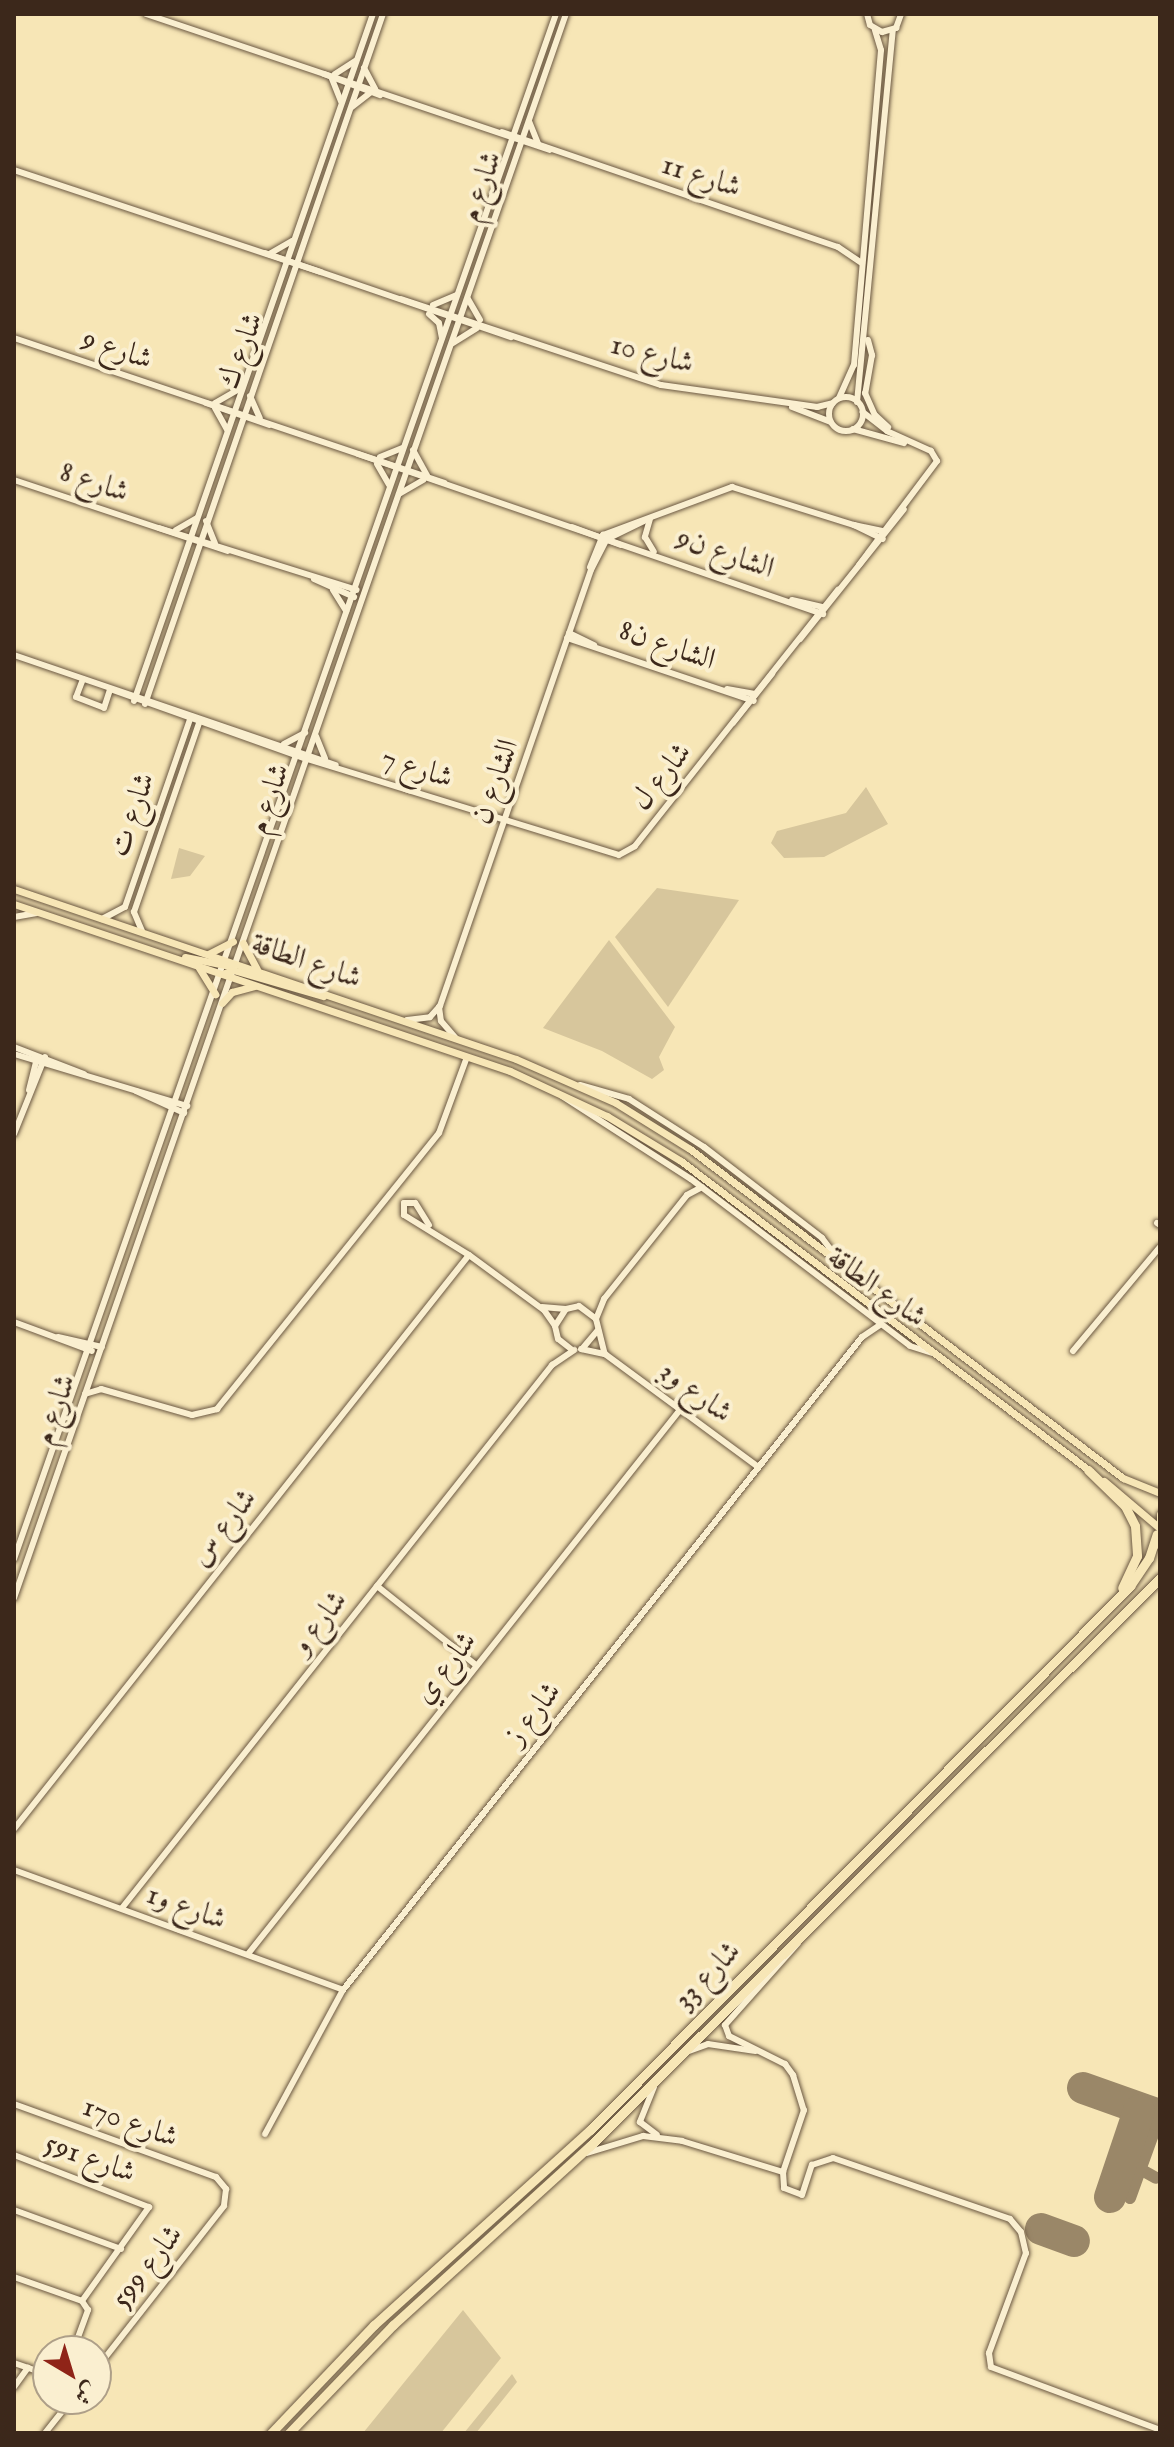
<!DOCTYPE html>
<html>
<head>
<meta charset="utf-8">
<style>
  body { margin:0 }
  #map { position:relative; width:1174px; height:2447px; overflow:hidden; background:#f7e6b6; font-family:"IM FELL English",Amiri,serif }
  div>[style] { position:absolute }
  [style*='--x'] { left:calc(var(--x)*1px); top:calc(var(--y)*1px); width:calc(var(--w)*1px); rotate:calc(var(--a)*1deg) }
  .green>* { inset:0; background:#d7c69c }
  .taxiway>* { height:12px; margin:-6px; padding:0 6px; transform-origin:6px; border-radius:6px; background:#9a8768 }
  .runway>* { height:32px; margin:-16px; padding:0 16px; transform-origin:16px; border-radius:16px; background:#9a8768 }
  .roads { filter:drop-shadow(0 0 2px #6b5842) drop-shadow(0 0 2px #6b5842) }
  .minor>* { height:6px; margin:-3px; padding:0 3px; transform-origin:3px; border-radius:3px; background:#faefd0 }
  .minor>.ring { margin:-3px; padding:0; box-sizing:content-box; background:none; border:6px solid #faefd0; border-radius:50% }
  .major>* { height:7px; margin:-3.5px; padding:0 3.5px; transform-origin:3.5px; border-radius:3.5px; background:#f7e6b6 }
  .highway>* { height:9px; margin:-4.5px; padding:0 4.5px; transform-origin:4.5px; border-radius:4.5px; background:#f7e6b6 }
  span { translate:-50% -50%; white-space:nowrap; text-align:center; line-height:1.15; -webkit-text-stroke:8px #faefd0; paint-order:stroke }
  .street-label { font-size:30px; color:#3c281b }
  .frame { position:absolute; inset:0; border:16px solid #3c281b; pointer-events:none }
  .north { position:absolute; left:32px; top:2335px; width:80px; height:80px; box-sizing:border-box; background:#faefd0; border:2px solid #ae9f88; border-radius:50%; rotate:142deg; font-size:22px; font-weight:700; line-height:32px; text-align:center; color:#3c281b }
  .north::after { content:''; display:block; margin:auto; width:28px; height:36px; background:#8f2418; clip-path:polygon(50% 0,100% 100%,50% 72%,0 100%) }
</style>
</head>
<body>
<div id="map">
  <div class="green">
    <i style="clip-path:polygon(866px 787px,888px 824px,824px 857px,784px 858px,771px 843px,777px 831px,846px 813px)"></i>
    <i style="clip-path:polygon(179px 848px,205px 856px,190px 876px,171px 879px)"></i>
    <i style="clip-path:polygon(657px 888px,739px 900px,668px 1007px,615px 937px)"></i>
    <i style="clip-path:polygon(609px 940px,675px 1027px,659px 1057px,664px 1070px,652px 1079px,602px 1051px,543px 1028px)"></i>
    <i style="clip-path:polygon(463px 2310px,501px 2358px,441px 2433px,363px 2433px)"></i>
    <i style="clip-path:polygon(512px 2374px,517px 2382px,476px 2433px,464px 2433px)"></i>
  </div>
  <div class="taxiway">
    <i style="--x:1140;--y:2169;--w:18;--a:29"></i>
    <i style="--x:1130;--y:2198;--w:88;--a:-70.1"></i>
  </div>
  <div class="runway">
    <i style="--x:1083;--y:2088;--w:81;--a:19.6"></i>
    <i style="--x:1110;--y:2197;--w:91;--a:-71.4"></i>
    <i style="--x:1041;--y:2229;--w:35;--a:20"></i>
  </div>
  <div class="roads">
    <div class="minor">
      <i style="--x:146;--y:14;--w:426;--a:18.6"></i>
      <i style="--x:867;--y:14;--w:11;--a:75"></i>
      <i style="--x:870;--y:25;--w:14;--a:30"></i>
      <i style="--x:882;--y:32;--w:15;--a:-16"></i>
      <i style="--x:896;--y:28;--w:15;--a:-70"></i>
      <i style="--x:364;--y:68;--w:24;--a:62"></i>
      <i style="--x:324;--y:74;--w:60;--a:20.6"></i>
      <i style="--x:335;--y:74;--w:24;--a:-33"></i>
      <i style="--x:332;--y:79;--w:24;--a:68"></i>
      <i style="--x:352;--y:107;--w:24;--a:-38"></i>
      <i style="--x:529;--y:121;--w:24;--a:68"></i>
      <i style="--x:502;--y:132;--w:355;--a:18.9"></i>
      <i style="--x:838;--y:247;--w:29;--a:34"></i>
      <i style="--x:14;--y:170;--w:323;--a:18.4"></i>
      <i style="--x:265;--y:253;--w:260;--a:18.9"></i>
      <i style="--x:271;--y:253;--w:24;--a:-30"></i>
      <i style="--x:401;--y:299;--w:274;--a:18.3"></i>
      <i style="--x:661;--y:385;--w:158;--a:8"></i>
      <i style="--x:817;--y:407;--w:16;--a:-14"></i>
      <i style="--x:468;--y:299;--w:24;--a:60"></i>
      <i style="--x:433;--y:305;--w:25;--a:-23"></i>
      <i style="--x:429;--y:314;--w:13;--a:42"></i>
      <i style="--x:439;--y:323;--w:15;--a:79"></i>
      <i style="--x:14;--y:338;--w:454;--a:18.6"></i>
      <i style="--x:868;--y:340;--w:16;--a:75"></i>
      <i style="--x:872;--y:355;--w:39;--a:100"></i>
      <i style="--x:865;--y:393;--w:24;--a:66"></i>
      <i style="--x:875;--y:415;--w:18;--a:43"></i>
      <i style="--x:453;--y:343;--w:28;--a:-32"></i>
      <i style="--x:250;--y:396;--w:24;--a:66"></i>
      <i class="ring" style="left:829px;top:397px;width:28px;height:28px"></i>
      <i style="--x:839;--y:398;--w:36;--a:-66"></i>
      <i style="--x:854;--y:365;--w:316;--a:-85.1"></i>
      <i style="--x:881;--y:50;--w:21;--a:-107"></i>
      <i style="--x:857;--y:402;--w:374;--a:-84.5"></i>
      <i style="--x:206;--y:403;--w:67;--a:19.2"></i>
      <i style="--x:215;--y:403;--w:28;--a:-30"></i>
      <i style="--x:792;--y:407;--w:40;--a:21"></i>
      <i style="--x:215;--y:408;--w:25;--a:61"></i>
      <i style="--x:853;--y:429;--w:53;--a:15.4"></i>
      <i style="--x:413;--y:450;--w:29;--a:61"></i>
      <i style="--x:358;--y:454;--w:492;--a:19"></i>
      <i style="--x:380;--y:457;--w:24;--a:-22"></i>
      <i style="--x:377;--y:464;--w:24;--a:60"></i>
      <i style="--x:14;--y:480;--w:225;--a:18.4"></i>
      <i style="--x:399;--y:494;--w:28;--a:-30"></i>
      <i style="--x:650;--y:519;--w:19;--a:106"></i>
      <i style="--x:645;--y:537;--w:17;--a:59"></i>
      <i style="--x:206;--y:521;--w:24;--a:68"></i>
      <i style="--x:854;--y:525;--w:29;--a:12"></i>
      <i style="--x:572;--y:527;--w:52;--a:20.2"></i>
      <i style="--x:159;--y:528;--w:207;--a:17.4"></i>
      <i style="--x:176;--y:530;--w:24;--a:-30"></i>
      <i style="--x:859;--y:565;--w:130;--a:-53.1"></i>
      <i style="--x:937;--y:461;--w:12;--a:-121"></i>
      <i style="--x:931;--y:451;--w:48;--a:-155.6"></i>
      <i style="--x:887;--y:431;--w:31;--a:-142"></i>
      <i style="--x:590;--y:567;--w:35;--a:-68"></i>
      <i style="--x:603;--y:535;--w:138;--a:-20.4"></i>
      <i style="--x:732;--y:487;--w:128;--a:17.3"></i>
      <i style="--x:854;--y:525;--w:32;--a:26"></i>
      <i style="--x:314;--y:579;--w:44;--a:24.2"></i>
      <i style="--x:333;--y:590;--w:25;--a:58"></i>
      <i style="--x:792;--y:600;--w:32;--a:13"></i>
      <i style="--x:569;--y:633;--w:28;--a:26"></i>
      <i style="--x:567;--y:638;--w:197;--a:18.6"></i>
      <i style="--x:800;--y:639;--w:166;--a:-51.3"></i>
      <i style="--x:14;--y:655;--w:340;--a:18.9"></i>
      <i style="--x:83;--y:679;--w:19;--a:111"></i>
      <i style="--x:76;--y:697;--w:30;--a:21"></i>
      <i style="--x:104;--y:708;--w:20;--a:-72"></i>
      <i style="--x:110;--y:689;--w:209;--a:19.6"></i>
      <i style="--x:307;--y:759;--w:326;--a:17.1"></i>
      <i style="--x:619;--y:855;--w:18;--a:-29"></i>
      <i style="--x:635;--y:846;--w:327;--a:-51.6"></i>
      <i style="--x:727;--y:689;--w:27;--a:10"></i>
      <i style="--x:134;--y:701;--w:727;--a:-70.82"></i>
      <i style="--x:145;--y:704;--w:730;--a:-70.97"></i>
      <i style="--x:733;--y:723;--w:63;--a:-51.5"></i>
      <i style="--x:316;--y:736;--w:24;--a:68"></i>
      <i style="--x:284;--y:744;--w:24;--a:-28"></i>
      <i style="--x:14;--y:917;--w:23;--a:-10"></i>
      <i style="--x:102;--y:919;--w:26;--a:-28"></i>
      <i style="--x:125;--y:907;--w:202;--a:-70.9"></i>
      <i style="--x:142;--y:931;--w:21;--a:-113"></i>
      <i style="--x:134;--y:912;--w:203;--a:-71"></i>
      <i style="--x:439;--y:1007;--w:14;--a:82"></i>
      <i style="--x:441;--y:1021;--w:23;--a:49"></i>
      <i style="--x:407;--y:1020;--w:23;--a:-7"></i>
      <i style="--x:430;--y:1017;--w:15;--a:-48"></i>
      <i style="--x:440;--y:1006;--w:461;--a:-70.9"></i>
      <i style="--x:591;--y:570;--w:35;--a:-63"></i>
      <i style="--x:607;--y:539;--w:41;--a:-25.9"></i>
      <i style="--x:14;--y:1047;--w:75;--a:21.1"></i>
      <i style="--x:14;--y:1054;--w:181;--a:16.7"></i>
      <i style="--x:580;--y:1085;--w:51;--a:15.9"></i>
      <i style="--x:629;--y:1099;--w:89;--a:32.6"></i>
      <i style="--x:704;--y:1147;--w:149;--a:37.6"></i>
      <i style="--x:822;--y:1238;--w:26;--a:53"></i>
      <i style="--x:29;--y:1090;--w:33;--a:-76"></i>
      <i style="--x:136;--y:1091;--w:53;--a:24.6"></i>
      <i style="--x:562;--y:1096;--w:153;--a:32.8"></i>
      <i style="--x:691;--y:1179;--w:275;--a:37.3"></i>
      <i style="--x:910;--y:1346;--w:24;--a:17"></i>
      <i style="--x:14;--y:1134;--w:83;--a:-68.1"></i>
      <i style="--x:1157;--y:1223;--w:4;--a:34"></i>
      <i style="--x:429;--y:1225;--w:26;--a:-122"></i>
      <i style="--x:415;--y:1203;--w:11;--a:180"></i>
      <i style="--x:404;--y:1203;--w:12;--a:90"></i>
      <i style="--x:404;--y:1215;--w:76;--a:31.6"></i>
      <i style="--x:469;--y:1255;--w:93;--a:36.3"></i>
      <i style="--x:544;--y:1310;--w:19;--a:55"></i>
      <i style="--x:542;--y:1307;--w:24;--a:5"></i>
      <i style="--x:596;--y:1319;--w:22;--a:-68"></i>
      <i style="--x:604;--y:1299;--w:133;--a:-51.4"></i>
      <i style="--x:687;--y:1195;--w:17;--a:-28"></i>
      <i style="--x:14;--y:1322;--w:83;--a:20.4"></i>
      <i style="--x:58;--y:1337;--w:45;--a:12.8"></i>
      <i style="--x:571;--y:1349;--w:16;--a:-142"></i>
      <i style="--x:558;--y:1339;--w:13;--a:-103"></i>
      <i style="--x:555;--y:1326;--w:20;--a:-57"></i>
      <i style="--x:566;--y:1309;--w:13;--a:-13"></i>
      <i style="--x:579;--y:1306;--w:21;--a:37"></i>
      <i style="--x:596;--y:1319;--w:36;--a:76"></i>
      <i style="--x:581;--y:1349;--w:25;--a:12"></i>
      <i style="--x:605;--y:1354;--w:190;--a:36.4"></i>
      <i style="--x:582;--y:1349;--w:25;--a:-50"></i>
      <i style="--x:1073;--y:1351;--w:136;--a:-50.1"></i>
      <i style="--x:85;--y:1394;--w:17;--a:-17"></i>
      <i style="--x:101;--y:1389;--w:95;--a:15.9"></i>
      <i style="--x:192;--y:1415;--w:26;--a:-13"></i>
      <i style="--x:217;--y:1409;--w:354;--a:-51.2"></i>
      <i style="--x:439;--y:1133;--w:81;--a:-69.8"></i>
      <i style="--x:14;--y:1559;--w:1637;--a:-70.67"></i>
      <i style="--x:377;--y:1586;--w:127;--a:38.6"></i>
      <i style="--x:14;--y:1598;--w:1677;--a:-70.79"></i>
      <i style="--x:14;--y:1829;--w:732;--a:-51.6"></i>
      <i style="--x:14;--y:1870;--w:350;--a:20"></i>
      <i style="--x:122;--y:1908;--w:693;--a:-51.62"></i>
      <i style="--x:552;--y:1365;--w:27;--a:-34"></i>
      <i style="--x:798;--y:1943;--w:110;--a:131.7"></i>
      <i style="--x:725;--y:2025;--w:12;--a:70"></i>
      <i style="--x:729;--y:2036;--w:63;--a:26.6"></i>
      <i style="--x:785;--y:2064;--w:14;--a:54"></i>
      <i style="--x:793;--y:2075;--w:37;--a:73"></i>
      <i style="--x:804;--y:2110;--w:65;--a:108.7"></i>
      <i style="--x:783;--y:2172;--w:16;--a:86"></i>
      <i style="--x:784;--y:2188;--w:19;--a:21"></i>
      <i style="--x:802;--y:2195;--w:32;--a:-72"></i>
      <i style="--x:812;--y:2165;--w:22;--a:-18"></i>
      <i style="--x:833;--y:2158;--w:187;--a:19"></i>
      <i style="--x:1010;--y:2219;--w:17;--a:50"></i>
      <i style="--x:1021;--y:2232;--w:22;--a:77"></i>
      <i style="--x:1026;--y:2253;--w:107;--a:110.3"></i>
      <i style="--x:989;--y:2353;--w:14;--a:82"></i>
      <i style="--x:991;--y:2367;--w:180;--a:20.4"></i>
      <i style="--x:248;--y:1954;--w:695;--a:-51.55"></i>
      <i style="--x:689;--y:2051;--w:20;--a:-20"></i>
      <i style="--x:708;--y:2044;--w:48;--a:8.5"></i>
      <i style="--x:654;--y:2087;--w:38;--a:112"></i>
      <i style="--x:640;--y:2122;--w:21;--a:37"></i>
      <i style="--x:14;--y:2104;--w:215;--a:19.9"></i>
      <i style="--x:216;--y:2177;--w:16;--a:50"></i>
      <i style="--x:226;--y:2189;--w:17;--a:97"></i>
      <i style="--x:224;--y:2206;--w:207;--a:128.1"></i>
      <i style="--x:265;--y:2134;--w:164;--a:-61.6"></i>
      <i style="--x:343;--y:1990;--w:834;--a:-51.52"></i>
      <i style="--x:862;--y:1337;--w:23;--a:-34"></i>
      <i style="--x:587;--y:2153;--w:59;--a:-16.9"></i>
      <i style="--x:643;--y:2136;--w:39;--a:7"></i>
      <i style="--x:682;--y:2141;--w:106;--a:17.1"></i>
      <i style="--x:14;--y:2155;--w:145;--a:21.1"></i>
      <i style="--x:149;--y:2207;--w:115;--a:125.5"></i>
      <i style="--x:14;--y:2210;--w:114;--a:20"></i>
      <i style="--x:14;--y:2277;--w:72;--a:19.4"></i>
      <i style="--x:73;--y:2351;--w:44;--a:-69.9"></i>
      <i style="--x:88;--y:2310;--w:11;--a:-124"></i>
      <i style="--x:14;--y:2363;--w:36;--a:19"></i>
      <i style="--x:14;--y:2387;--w:24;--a:-54"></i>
      <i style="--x:45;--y:2433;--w:43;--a:-51.5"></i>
    </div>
    <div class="major">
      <i style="--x:14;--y:889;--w:530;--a:18.71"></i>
      <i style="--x:516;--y:1059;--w:109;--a:23.7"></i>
      <i style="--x:616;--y:1103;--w:87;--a:31.9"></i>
      <i style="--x:690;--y:1149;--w:544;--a:37.23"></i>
      <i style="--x:1123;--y:1478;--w:40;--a:22"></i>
      <i style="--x:14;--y:904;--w:523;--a:18.61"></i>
      <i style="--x:510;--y:1071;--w:107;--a:24.9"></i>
      <i style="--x:607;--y:1116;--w:87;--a:31.3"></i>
      <i style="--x:681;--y:1161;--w:513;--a:37.16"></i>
      <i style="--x:243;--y:943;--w:30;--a:62"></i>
      <i style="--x:208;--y:954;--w:28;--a:-27"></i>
      <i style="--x:185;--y:957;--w:46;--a:11.3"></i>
      <i style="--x:199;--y:968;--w:31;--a:58"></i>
      <i style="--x:222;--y:974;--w:12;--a:-20"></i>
      <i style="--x:233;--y:970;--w:94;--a:16.1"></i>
      <i style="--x:222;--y:1003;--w:15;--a:-48"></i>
      <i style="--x:232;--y:992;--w:23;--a:-15"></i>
      <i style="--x:1104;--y:1481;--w:70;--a:40.3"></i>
      <i style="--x:1160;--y:1514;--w:32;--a:90"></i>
    </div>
    <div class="highway">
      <i style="--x:1088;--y:1470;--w:52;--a:44.2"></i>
      <i style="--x:1125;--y:1506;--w:22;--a:63"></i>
      <i style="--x:1135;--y:1526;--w:30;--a:86"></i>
      <i style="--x:1137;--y:1556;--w:35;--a:115"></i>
      <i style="--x:271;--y:2433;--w:149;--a:-46.4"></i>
      <i style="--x:374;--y:2325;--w:291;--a:-42.1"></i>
      <i style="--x:590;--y:2130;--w:767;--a:-45.21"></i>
      <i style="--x:1130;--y:1586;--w:34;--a:-56"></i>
      <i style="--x:1149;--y:1558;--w:25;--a:-72"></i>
      <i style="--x:289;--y:2433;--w:150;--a:-46.1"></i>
      <i style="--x:393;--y:2325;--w:266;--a:-42.3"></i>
      <i style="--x:590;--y:2146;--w:805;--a:-44.9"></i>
    </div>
  </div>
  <div class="street-label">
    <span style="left:701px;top:177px;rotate:18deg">شارع 11</span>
    <span style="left:482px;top:187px;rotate:-71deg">شارع م</span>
    <span style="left:117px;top:350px;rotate:19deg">شارع 9</span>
    <span style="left:242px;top:351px;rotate:-70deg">شارع ك</span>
    <span style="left:652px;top:355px;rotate:14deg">شارع 10</span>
    <span style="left:94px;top:483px;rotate:19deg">شارع 8</span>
    <span style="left:725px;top:554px;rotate:19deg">الشارع ن9</span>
    <span style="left:667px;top:646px;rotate:19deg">الشارع ن8</span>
    <span style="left:417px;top:769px;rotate:18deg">شارع 7</span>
    <span style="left:662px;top:777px;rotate:-51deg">شارع ل</span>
    <span style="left:496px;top:782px;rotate:-71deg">الشارع ن</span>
    <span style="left:270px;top:799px;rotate:-71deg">شارع م</span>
    <span style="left:133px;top:815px;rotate:-71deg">شارع ت</span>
    <span style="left:306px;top:962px;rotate:19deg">شارع الطاقة</span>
    <span style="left:876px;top:1288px;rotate:36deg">شارع الطاقة</span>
    <span style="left:695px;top:1393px;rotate:36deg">شارع و3</span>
    <span style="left:56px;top:1410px;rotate:-71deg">شارع م</span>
    <span style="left:224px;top:1528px;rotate:-52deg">شارع س</span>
    <span style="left:320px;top:1623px;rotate:-52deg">شارع و</span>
    <span style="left:446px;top:1668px;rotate:-52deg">شارع ي</span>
    <span style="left:534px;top:1714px;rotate:-52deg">شارع ز</span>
    <span style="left:186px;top:1908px;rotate:20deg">شارع و1</span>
    <span style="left:708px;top:1976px;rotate:-46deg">شارع 33</span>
    <span style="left:130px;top:2123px;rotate:20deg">شارع 170</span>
    <span style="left:90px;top:2159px;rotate:20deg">شارع 591</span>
    <span style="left:148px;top:2267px;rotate:-52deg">شارع 599</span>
  </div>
  <div class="frame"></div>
  <div class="north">ش</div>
</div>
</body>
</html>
